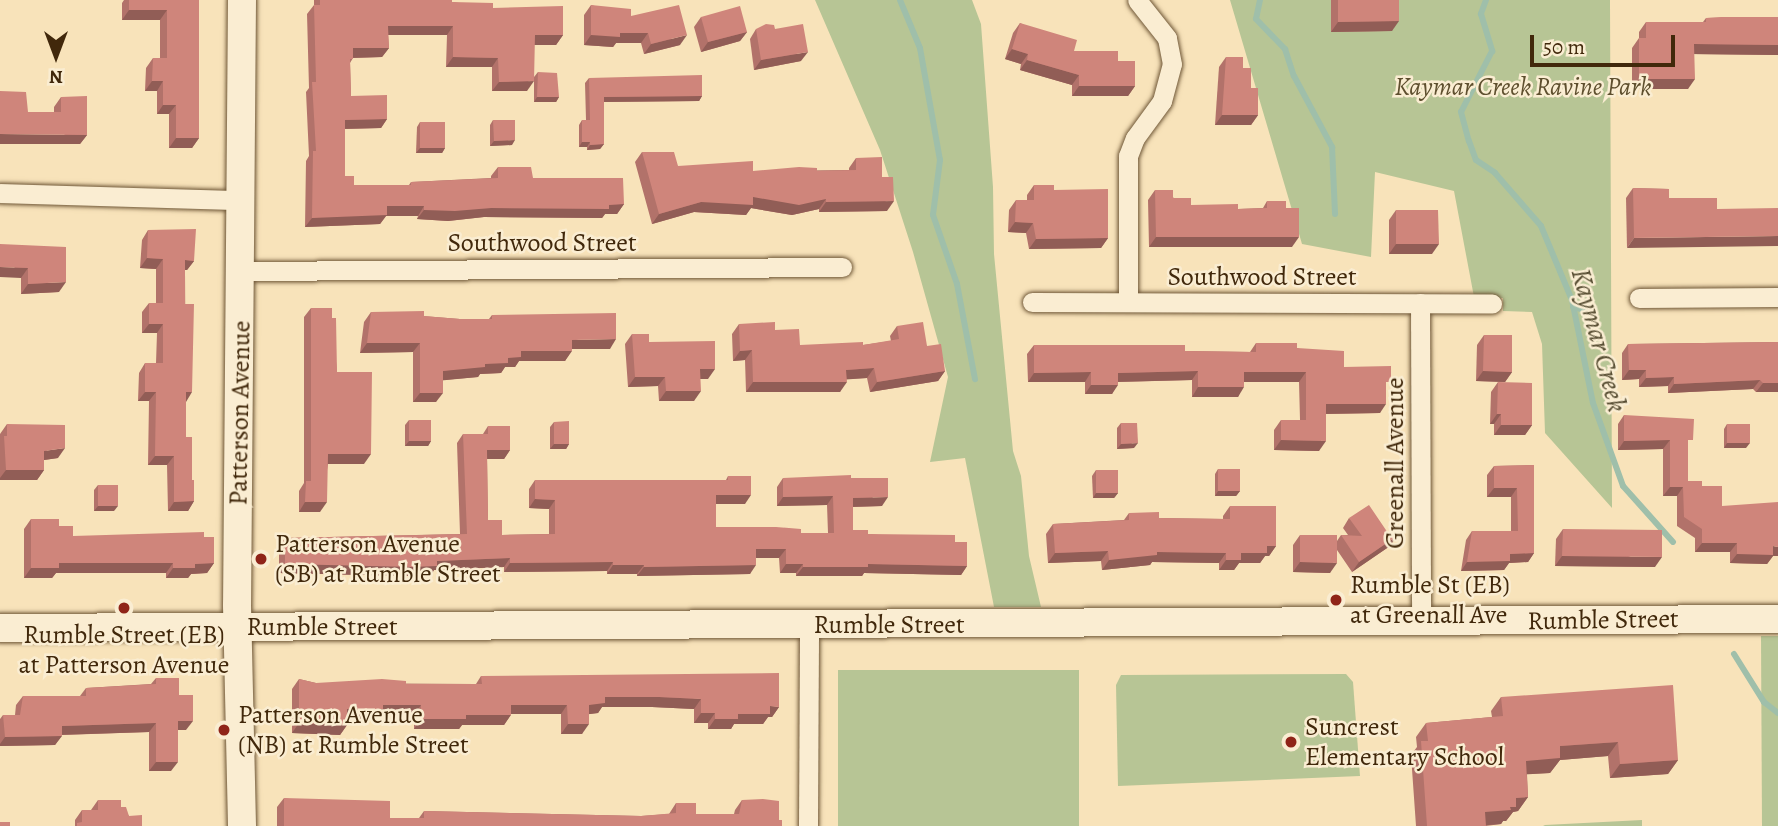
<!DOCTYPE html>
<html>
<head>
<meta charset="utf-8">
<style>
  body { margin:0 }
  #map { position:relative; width:1778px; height:826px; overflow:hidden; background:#f8e3ba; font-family:Alegreya,serif }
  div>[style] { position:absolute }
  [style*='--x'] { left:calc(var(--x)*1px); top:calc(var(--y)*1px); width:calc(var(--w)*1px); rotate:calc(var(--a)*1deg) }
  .green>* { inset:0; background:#b7c595 }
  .stream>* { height:6px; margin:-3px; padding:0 3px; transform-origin:3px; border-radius:3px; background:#9fbfaa }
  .roads { filter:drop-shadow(0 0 2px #6f5737) drop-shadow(0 0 2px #6f5737) }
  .street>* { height:19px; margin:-9.5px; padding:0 9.5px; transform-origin:9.5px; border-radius:9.5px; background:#faedd2 }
  .secondary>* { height:28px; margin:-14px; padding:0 14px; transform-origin:14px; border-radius:14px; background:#faedd2 }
  .wall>* { inset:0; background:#b2726a }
  .shaded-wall>* { inset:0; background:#915d56 }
  .building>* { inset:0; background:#cf857b }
  .dots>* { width:19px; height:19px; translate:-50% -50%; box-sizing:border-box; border:4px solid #faedd2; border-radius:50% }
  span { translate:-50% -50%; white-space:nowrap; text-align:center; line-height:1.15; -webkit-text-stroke:5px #faedd2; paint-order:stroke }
  .park-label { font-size:26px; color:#5e4f2e; font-style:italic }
  .street-label { font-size:26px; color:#41280b }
  .poi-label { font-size:26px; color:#41280b }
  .left { translate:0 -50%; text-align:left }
  .water-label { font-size:28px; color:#584e33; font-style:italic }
  .north { position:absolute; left:21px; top:21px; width:70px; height:70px; -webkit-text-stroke:5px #faedd2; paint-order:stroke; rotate:180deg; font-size:19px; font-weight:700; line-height:28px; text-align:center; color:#41280b }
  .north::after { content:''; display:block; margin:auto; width:24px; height:32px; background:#41280b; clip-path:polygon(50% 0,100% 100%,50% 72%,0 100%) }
  .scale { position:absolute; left:1530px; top:35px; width:145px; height:32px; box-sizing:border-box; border:4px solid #41280b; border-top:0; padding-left:9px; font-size:21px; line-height:24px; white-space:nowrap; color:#41280b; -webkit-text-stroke:5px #faedd2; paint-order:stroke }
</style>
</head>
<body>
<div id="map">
  <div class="green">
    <i style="clip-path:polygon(815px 0,972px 0,981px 24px,993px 187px,994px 254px,1013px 451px,1021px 476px,1029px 556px,1041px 607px,994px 607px,965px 458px,930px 462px,948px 377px,913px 252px,880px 150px)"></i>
    <i style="clip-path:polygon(1230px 0,1610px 0,1612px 508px,1545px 433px,1542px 344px,1532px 312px,1503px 311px,1503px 298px,1474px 297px,1454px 191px,1375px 172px,1371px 257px,1302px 244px)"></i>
    <i style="clip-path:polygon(1761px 636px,1778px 636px,1778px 826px,1762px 826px)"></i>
    <i style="clip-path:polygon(838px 670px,1079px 670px,1079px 826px,838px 826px)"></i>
    <i style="clip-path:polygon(1346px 674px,1353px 682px,1360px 776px,1118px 786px,1116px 685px,1121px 675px)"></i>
    <i style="clip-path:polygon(1642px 820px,1642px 826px,1543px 826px,1545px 825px)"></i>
  </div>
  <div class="stream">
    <i style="--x:900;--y:0;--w:52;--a:67.4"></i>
    <i style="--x:920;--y:48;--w:114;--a:79.9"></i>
    <i style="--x:940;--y:160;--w:55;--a:97.3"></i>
    <i style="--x:933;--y:215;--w:73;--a:70.8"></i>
    <i style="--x:957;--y:284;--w:97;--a:79.3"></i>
    <i style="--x:1260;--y:0;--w:19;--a:102"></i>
    <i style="--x:1256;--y:19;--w:42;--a:46"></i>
    <i style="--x:1285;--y:49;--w:28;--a:72"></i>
    <i style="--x:1294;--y:76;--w:81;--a:61.8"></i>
    <i style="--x:1332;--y:147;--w:67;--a:87.4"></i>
    <i style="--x:1486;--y:0;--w:15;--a:110"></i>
    <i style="--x:1481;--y:14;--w:39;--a:73"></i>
    <i style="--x:1492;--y:51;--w:68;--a:116.9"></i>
    <i style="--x:1461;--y:112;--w:30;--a:75"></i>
    <i style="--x:1469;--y:141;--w:20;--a:70"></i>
    <i style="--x:1476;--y:160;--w:23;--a:34"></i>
    <i style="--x:1495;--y:173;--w:70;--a:49"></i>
    <i style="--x:1541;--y:226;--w:80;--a:67.3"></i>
    <i style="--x:1572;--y:300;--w:105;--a:78.5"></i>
    <i style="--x:1593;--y:403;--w:88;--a:70.1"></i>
    <i style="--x:1623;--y:486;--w:75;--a:48.2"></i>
    <i style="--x:1573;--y:307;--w:16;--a:14"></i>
    <i style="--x:1734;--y:654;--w:57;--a:58"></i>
    <i style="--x:1764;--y:702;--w:18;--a:38"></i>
  </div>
  <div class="roads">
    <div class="street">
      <i style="--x:0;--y:193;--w:241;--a:1.7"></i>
      <i style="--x:241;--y:271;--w:601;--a:-0.38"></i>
      <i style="--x:1639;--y:298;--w:139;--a:-0.4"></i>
      <i style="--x:1032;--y:302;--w:460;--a:0.2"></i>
      <i style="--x:1128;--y:302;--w:146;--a:-90"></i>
      <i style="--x:1128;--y:156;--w:19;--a:-69"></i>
      <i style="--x:1135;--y:138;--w:46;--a:-53.9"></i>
      <i style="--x:1162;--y:101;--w:38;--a:-75"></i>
      <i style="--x:1172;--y:64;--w:26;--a:-101"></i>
      <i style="--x:1167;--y:38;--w:48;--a:-128.3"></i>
      <i style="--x:1420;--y:303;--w:318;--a:89.8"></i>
      <i style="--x:808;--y:826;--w:201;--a:-89.7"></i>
    </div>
    <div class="secondary">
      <i style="--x:242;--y:0;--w:605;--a:90.47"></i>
      <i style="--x:237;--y:605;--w:221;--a:88.7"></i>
      <i style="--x:0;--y:628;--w:1778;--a:-0.29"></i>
    </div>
  </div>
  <div class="wall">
    <i style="clip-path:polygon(124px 0,199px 0,199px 138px,192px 148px,169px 148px,169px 114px,157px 114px,157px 91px,145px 91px,146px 68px,153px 58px,160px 58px,160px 20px,122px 20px,122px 3px)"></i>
    <i style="clip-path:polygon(314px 0,452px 0,452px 2px,493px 8px,563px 35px,556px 45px,534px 45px,527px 91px,492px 91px,492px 67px,446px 67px,447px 35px,388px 35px,389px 48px,382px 57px,353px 58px,350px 63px,351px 96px,387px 119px,381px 128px,345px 129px,345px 176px,354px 185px,409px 185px,411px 182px,491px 178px,491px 176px,498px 167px,533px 178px,624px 204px,617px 214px,605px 214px,602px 218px,484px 217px,448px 221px,417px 219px,418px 216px,386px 216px,380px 224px,305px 227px,306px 161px,309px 156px,306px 92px,309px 88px,307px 14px,314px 5px)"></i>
    <i style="clip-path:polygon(1331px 0,1399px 0,1392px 31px,1331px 32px)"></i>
    <i style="clip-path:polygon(591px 5px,631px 16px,680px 45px,644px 54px,641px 43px,616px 43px,613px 47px,584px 45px,584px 15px)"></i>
    <i style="clip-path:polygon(701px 17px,747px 32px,740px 41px,701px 52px,694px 27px)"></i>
    <i style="clip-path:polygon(1778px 17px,1778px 55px,1694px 54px,1688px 89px,1632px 89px,1632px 48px,1639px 38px,1639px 32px,1646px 22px,1703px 22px,1706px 18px)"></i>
    <i style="clip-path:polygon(1020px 23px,1074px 51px,1118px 61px,1135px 86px,1128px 96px,1072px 96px,1072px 85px,1020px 70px,1021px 64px,1005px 59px,1013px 33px)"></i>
    <i style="clip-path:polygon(756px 29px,775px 29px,801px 61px,754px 70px,750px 39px)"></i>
    <i style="clip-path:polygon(1226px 57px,1243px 68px,1251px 88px,1258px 115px,1251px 125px,1215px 125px,1219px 67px)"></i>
    <i style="clip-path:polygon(538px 72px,559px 97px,556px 102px,534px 102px,534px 77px)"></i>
    <i style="clip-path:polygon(589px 78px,702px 96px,699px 101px,604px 102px,604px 144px,600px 149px,587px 150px,587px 147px,579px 147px,579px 125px,582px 120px,586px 120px,585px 83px)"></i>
    <i style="clip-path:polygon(61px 97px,87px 135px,80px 144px,28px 112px,54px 112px,54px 107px)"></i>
    <i style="clip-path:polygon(493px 120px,512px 145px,490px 146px,490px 125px)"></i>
    <i style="clip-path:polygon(420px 122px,445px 148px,442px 153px,416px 153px,417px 127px)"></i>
    <i style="clip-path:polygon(642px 152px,678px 166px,753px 171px,849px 170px,849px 168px,856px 158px,882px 177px,887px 211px,819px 212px,819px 209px,792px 215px,751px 208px,746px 215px,694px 212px,652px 224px,635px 162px)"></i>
    <i style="clip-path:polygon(1034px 185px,1054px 190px,1108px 238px,1101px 248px,1029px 249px,1026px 233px,1008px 232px,1009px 210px,1016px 200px,1027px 200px,1027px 195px)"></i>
    <i style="clip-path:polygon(1633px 188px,1669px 189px,1627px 248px,1626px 198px)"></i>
    <i style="clip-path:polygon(1155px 190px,1191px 205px,1238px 209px,1263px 208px,1267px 201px,1286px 208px,1292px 247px,1149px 247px,1148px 200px)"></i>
    <i style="clip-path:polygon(1396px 210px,1432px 254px,1389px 254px,1389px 220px)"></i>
    <i style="clip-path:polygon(148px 230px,194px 261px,187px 270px,185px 270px,186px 437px,194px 501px,188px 511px,168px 511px,167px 465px,148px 465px,149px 401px,138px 401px,139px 373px,145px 363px,156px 363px,157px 333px,142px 333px,142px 312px,149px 303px,156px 303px,156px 269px,140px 268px,142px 240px)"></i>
    <i style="clip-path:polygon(0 244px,59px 292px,21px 294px,21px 278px)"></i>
    <i style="clip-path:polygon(311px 308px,332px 318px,337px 372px,364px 464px,328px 464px,320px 512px,299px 512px,299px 491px,304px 483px,304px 317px)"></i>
    <i style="clip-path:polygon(371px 312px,460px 319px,489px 319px,492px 315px,610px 349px,572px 349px,565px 361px,519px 361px,515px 367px,505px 367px,501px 373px,480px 374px,478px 377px,443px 380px,436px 402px,413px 402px,413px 352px,360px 353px,364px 322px)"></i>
    <i style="clip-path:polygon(739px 324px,775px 330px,800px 345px,863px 345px,891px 341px,890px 336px,897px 326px,927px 346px,945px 371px,938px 381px,870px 392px,867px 378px,846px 379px,840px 392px,746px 392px,745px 360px,733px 361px,732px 334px)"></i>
    <i style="clip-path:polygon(632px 334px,649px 342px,708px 379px,700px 379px,694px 401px,659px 401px,658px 386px,628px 387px,625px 344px)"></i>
    <i style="clip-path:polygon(1484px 335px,1512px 372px,1505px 382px,1476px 381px,1477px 345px)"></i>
    <i style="clip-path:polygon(1778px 342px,1778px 392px,1756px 392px,1753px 389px,1668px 393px,1668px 386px,1639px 387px,1639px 379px,1622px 380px,1622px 353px,1628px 344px)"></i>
    <i style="clip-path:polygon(1256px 343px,1297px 348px,1344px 367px,1386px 389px,1380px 413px,1326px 414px,1319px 451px,1274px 450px,1274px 430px,1281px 420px,1300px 420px,1299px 382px,1244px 382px,1238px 397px,1192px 397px,1192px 380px,1118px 382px,1112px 394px,1085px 394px,1085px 382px,1028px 382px,1027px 354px,1034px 345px,1185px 351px,1250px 352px)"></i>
    <i style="clip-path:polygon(1498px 382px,1532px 425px,1525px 435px,1494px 435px,1494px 424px,1490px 424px,1491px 392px)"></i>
    <i style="clip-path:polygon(1624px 415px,1688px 448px,1688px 481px,1702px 486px,1773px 556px,1767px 564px,1730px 563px,1730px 552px,1695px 552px,1695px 538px,1677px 526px,1677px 496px,1663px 496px,1663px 449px,1618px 450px,1618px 424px)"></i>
    <i style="clip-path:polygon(409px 420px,431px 441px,428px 446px,405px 446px,405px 425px)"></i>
    <i style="clip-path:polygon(554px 422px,569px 444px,566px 449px,550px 449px,550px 427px)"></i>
    <i style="clip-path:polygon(1121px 423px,1134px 448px,1117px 449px,1117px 428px)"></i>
    <i style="clip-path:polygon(7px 424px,58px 458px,44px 460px,44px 470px,37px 480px,0 480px,0 434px)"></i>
    <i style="clip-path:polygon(1727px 424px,1746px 448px,1724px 448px,1724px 429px)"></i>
    <i style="clip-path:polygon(488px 426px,510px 450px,504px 459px,487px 459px,488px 520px,502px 535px,549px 534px,549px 509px,529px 508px,529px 489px,535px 480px,726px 480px,728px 476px,745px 504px,716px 504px,716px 527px,801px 533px,828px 533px,827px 505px,777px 506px,777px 487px,783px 478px,851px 478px,882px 506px,853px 507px,853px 530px,868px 534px,955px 542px,967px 566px,961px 575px,864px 573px,862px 576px,796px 576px,796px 573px,780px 573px,779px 558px,756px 558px,750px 574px,637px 576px,637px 574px,607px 574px,607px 571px,504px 572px,504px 567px,434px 570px,431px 575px,406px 576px,279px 573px,279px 547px,285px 538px,460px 534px,457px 443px,463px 434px,483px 434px)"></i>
    <i style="clip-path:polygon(1534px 465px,1534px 553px,1528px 562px,1509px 563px,1504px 570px,1461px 571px,1466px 540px,1472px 531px,1511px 531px,1511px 497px,1487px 497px,1487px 475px,1494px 466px)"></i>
    <i style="clip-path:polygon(1218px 469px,1240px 491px,1236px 496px,1215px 496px,1215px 474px)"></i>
    <i style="clip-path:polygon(1096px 470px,1118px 493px,1114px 498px,1093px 498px,1092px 476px)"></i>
    <i style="clip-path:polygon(98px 485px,114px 511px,94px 511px,94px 490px)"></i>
    <i style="clip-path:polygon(1230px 506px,1276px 546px,1269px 556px,1265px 556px,1260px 563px,1239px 563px,1234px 570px,1219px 570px,1219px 563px,1152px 562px,1150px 565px,1102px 570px,1101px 561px,1048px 563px,1046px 534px,1053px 524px,1124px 520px,1129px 513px,1159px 518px,1223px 519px,1223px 516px)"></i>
    <i style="clip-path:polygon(1349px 518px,1390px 546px,1352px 572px,1337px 550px,1330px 573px,1293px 572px,1293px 545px,1300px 535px,1337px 541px,1341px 535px,1348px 535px,1343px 528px)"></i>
    <i style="clip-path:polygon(31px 519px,59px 526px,73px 536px,204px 537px,214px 563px,207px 573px,191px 574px,188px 578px,166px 578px,166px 573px,93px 572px,56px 573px,52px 578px,24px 578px,24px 529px)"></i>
    <i style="clip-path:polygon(1563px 529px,1655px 567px,1555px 566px,1556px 539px)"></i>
    <i style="clip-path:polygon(481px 676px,779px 707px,772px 717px,768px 717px,763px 724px,734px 724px,731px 729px,708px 729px,708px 723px,694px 723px,694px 709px,652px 707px,602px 707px,598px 713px,589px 714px,582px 734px,561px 734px,561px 714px,511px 714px,504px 725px,462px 725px,459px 729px,414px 729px,414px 715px,379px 715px,376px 719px,347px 719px,347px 725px,340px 735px,292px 733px,292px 689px,299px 679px,316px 683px,476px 684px)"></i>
    <i style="clip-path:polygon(156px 678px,179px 695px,186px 730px,178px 730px,171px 771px,149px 771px,149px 732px,62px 735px,55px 745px,0 746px,0 719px,3px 715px,15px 715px,16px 705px,23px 696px,80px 696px,86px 688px,151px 684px)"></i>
    <i style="clip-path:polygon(1501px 697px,1678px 760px,1668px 774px,1610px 778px,1608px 756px,1560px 760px,1550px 773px,1527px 774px,1528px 797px,1518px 811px,1513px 812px,1506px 821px,1503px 821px,1501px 824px,1486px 826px,1416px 826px,1411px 755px,1417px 747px,1416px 737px,1426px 723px,1492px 717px,1491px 711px)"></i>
    <i style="clip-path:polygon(284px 798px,390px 818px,419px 818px,424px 811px,641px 816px,669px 814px,676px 803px,696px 814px,734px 814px,735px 810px,742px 800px,779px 820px,782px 826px,277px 826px,277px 807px)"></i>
    <i style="clip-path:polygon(98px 800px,121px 807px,129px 816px,142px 826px,75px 826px,75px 820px,82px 810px,91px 810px)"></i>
  </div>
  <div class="shaded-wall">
    <i style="clip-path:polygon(129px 10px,167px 10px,160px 20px,122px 20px)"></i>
    <i style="clip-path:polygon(1399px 21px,1392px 31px,1331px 32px,1338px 22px)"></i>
    <i style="clip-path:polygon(388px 26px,453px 26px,447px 35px,382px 35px)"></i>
    <i style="clip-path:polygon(747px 32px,740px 41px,701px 52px,708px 42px)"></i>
    <i style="clip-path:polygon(620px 33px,648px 33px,641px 43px,616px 43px,613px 47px,584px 45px,591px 35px)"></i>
    <i style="clip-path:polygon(535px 35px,563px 35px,556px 45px,528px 45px)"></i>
    <i style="clip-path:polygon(687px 35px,680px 45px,644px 54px,651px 44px)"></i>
    <i style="clip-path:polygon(1694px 44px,1778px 45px,1778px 55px,1687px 54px)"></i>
    <i style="clip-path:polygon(353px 48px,389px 48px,382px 57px,347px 58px)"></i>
    <i style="clip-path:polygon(1012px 49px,1028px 54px,1021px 64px,1005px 59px)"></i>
    <i style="clip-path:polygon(808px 52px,801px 61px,754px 70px,761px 60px)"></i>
    <i style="clip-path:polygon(453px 57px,498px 58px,492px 67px,446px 67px)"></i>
    <i style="clip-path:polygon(1027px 60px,1079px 75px,1072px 85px,1020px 70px)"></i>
    <i style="clip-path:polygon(1639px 79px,1695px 79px,1688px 89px,1632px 89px)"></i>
    <i style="clip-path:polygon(152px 81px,163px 81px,157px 91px,145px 91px)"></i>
    <i style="clip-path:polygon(534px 81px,527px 91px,492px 91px,499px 82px)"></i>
    <i style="clip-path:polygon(1079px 86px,1135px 86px,1128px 96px,1072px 96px)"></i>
    <i style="clip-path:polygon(702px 96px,699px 101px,600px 102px,604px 97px)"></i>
    <i style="clip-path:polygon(537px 97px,559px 97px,556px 102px,534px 102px)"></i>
    <i style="clip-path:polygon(163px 105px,176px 105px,169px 114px,157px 114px)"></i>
    <i style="clip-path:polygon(1222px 115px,1258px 115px,1251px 125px,1215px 125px)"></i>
    <i style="clip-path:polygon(387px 119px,381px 128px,338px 129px,345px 120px)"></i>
    <i style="clip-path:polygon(0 134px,87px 135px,80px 144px,0 144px)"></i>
    <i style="clip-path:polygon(176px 138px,199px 138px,192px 148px,169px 148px)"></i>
    <i style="clip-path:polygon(515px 140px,512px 145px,490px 146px,494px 141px)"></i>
    <i style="clip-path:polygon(582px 142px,590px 142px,587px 147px,579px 147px)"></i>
    <i style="clip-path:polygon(604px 144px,600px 149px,587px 150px,590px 145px)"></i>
    <i style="clip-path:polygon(420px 148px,445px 148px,442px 153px,416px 153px)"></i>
    <i style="clip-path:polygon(753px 197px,826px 199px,819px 209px,792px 215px,751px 208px,746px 215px,694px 212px,652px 224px,659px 214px,701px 202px)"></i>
    <i style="clip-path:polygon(894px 201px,887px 211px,819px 212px,826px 202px)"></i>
    <i style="clip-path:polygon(624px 204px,617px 214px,605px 214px,602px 218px,484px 217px,448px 221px,417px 219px,424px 210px)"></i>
    <i style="clip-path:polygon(387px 206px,424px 206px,418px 216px,386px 216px,380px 224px,305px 227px,312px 218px)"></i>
    <i style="clip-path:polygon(1015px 222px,1033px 223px,1026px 233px,1008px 232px)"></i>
    <i style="clip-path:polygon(1778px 236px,1778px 246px,1627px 248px,1634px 238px)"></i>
    <i style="clip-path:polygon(1156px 237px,1299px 237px,1292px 247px,1149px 247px)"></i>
    <i style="clip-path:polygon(1108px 238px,1101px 248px,1029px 249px,1036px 239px)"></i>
    <i style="clip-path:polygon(1396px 244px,1439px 244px,1432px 254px,1389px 254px)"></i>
    <i style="clip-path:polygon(147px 258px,163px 259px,156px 269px,140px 268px)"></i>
    <i style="clip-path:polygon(185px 260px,194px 261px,187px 270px,179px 270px)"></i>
    <i style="clip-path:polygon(0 267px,28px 268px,21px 278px,0 277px)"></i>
    <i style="clip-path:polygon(66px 282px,59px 292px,21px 294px,28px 284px)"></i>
    <i style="clip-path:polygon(149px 324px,163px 324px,157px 333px,142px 333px)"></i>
    <i style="clip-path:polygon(616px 339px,610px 349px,565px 349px,572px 340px)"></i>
    <i style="clip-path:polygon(367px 343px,420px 343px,413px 352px,360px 353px)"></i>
    <i style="clip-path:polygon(752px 350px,745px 360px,733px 361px,740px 351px)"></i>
    <i style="clip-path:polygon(521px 351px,572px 351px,565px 361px,519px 361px,515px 367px,505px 367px,501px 373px,480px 374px,478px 377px,436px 381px,443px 371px,485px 364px,508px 358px)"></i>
    <i style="clip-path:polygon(874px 368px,867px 378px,839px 380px,846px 370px)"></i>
    <i style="clip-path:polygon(700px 369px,715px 369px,708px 379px,693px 379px)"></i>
    <i style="clip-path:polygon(1629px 370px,1646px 370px,1639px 379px,1622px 380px)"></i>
    <i style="clip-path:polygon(945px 371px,938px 381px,870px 392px,877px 382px)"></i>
    <i style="clip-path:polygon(1198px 371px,1192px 380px,1112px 382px,1118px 373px)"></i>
    <i style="clip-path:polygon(1483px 371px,1512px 372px,1505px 382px,1476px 381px)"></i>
    <i style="clip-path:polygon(1091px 372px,1085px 382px,1028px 382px,1034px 373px)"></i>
    <i style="clip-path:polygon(1244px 372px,1306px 372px,1299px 382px,1238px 382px)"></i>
    <i style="clip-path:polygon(635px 377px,665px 377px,658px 386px,628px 387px)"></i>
    <i style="clip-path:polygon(1674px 377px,1668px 386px,1639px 387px,1646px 378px)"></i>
    <i style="clip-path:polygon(1760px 380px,1753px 389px,1668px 393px,1674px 384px)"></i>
    <i style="clip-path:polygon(753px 382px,847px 382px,840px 392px,746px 392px)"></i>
    <i style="clip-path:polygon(1763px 383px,1778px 383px,1778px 392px,1756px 392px)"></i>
    <i style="clip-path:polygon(1091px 385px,1118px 385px,1112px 394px,1085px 394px)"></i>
    <i style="clip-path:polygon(1198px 387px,1244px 387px,1238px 397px,1192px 397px)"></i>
    <i style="clip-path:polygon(666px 391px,701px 391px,694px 401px,659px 401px)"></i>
    <i style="clip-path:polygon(145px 392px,156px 392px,149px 401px,138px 401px)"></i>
    <i style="clip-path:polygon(186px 392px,192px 392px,186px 402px)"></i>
    <i style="clip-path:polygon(420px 393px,443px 393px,436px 402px,413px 402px)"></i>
    <i style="clip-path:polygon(1326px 404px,1386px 404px,1380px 413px,1319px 414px)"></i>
    <i style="clip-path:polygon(1497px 414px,1501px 414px,1494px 424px,1490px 424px)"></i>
    <i style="clip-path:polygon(1501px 425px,1532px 425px,1525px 435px,1494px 435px)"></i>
    <i style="clip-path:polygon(1281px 440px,1326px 441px,1319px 451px,1274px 450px)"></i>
    <i style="clip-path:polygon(1670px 440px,1663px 449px,1618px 450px,1624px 441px)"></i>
    <i style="clip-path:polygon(409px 441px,431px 441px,428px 446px,405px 446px)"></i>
    <i style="clip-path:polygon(1138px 443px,1134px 448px,1117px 449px,1121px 444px)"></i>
    <i style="clip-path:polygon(1727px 443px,1750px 443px,1746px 448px,1724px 448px)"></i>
    <i style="clip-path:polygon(554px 444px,569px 444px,566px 449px,550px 449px)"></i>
    <i style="clip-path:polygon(65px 448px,58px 458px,37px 461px,44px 451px)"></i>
    <i style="clip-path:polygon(487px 450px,510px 450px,504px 459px,481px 459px)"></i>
    <i style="clip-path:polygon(328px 454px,371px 454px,364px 464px,321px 464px)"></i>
    <i style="clip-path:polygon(155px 456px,174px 456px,167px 465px,148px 465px)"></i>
    <i style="clip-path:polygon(6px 470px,44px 470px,37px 480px,0 480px,0 478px)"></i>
    <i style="clip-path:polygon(1670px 487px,1683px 487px,1677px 496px,1663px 496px)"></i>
    <i style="clip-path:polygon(1494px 488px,1517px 488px,1511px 497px,1487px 497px)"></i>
    <i style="clip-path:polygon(1218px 491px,1240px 491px,1236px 496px,1215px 496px)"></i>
    <i style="clip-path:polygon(1096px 493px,1118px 493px,1114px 498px,1093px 498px)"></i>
    <i style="clip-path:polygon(716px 495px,751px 495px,745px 504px,710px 504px)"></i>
    <i style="clip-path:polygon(833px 496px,827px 505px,777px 506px,783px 497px)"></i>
    <i style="clip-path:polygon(888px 497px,882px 506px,847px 507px,853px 498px)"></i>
    <i style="clip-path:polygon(535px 499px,555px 500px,549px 509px,529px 508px)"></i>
    <i style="clip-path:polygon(194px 501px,188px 511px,168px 511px,174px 502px)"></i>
    <i style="clip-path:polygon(305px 502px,327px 502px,320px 512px,299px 512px)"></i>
    <i style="clip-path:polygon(98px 506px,118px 506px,114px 511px,94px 511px)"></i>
    <i style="clip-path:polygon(1397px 536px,1390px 546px,1352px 572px,1359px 562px)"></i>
    <i style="clip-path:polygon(1702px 543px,1737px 543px,1730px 552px,1695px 552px)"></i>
    <i style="clip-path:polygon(1267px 546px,1276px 546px,1269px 556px,1265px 556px,1260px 563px,1239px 563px,1234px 570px,1219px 570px,1226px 560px,1241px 553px)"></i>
    <i style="clip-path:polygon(1773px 546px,1778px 547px,1778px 556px,1773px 556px,1767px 564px,1730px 563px,1737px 554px)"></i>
    <i style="clip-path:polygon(756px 549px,786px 549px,779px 558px,750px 558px)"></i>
    <i style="clip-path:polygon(1108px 551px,1101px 561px,1048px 563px,1055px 553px)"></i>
    <i style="clip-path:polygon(1157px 552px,1226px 553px,1219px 563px,1152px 562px,1150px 565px,1102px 570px,1109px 560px)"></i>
    <i style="clip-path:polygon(1534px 553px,1528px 562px,1509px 563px,1504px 570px,1461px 571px,1467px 562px,1510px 554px)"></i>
    <i style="clip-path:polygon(1562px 556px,1662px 557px,1655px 567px,1555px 566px)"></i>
    <i style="clip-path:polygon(510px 558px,504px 567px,434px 570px,431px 575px,406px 576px,279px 573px,285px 564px,437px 561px)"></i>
    <i style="clip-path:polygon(100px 562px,173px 563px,166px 573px,56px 573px,52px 578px,24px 578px,31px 568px,59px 563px)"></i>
    <i style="clip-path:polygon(613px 562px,607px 571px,504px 572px,510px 563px)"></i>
    <i style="clip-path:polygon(1300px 562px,1337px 563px,1330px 573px,1293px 572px)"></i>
    <i style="clip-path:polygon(214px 563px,207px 573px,191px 574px,188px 578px,166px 578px,173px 568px,195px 564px)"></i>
    <i style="clip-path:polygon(786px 564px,803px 564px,796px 573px,780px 573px)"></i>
    <i style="clip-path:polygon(868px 564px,967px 566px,961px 575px,864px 573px,862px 576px,796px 576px,803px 567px)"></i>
    <i style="clip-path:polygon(613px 565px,644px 565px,637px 574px,607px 574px)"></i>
    <i style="clip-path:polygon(756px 565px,750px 574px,637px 576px,644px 567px)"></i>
    <i style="clip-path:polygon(605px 697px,659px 697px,701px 699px,694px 709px,652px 707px,602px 707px,598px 713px,582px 715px,589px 705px)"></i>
    <i style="clip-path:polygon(383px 705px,421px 705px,414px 715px,379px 715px,376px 719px,340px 719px,347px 709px)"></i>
    <i style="clip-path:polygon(511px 705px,567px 705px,561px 714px,504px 714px)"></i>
    <i style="clip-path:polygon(770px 706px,779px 707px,772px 717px,768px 717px,763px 724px,734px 724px,731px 729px,708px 729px,715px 719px)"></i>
    <i style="clip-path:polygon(701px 713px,715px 713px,708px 723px,694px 723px)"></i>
    <i style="clip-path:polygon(466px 715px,511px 715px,504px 725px,462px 725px,459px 729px,414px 729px,421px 719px)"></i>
    <i style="clip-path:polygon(178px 721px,193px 721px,186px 730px,171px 730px)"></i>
    <i style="clip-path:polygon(156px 723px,149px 732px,55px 735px,62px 726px)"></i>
    <i style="clip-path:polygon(299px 723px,347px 725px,340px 735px,292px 733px)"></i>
    <i style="clip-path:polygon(568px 724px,589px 724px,582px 734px,561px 734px)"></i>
    <i style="clip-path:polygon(62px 736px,55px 745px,0 746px,0 744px,5px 737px)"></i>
    <i style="clip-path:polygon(1618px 742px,1608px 756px,1560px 760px,1550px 773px,1516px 775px,1526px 761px,1560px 746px)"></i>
    <i style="clip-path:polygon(1678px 760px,1668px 774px,1610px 778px,1620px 764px)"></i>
    <i style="clip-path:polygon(156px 762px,178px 762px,171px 771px,149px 771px)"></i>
    <i style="clip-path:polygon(1528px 797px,1518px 811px,1513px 812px,1506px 821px,1503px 821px,1501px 824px,1475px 826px,1485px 812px,1516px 798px)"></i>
  </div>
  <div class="building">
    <i style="clip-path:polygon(129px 0,199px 0,199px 138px,176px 138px,176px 105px,163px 105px,163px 81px,152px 81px,153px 58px,167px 58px,167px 10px,129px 10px)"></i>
    <i style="clip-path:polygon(320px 0,452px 0,452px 2px,493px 3px,493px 8px,563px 6px,563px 35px,535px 35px,534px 81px,499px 82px,498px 58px,453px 57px,453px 26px,388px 26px,389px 48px,353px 48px,353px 59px,350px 59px,351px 96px,387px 95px,387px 119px,345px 120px,345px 176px,354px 176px,354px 185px,411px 185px,411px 182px,498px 178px,498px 167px,531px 167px,533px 178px,623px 178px,624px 204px,609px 205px,609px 209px,491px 208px,455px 211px,424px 210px,424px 206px,387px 206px,387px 215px,312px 218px,313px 151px,316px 151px,312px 82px,316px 82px,314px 5px,320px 5px)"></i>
    <i style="clip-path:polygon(1338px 0,1399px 0,1399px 21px,1338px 22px)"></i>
    <i style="clip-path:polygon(591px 5px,631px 9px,631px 16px,679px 5px,687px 35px,651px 44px,648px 33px,620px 33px,620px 37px,591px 35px)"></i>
    <i style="clip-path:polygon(740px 6px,747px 32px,708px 42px,701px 17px)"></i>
    <i style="clip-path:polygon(1721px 17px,1778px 17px,1778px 45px,1694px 44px,1695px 79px,1639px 79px,1639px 38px,1646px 38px,1646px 22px,1706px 22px,1706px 18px)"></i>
    <i style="clip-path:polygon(1020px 23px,1077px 40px,1074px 51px,1118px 51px,1118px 61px,1135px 61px,1135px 86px,1079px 86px,1079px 75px,1027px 60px,1028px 54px,1012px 49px)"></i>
    <i style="clip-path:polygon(766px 24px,774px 25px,775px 29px,803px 24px,808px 52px,761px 60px,756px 29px)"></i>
    <i style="clip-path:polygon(1226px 57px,1243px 57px,1243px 68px,1251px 68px,1251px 88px,1258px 88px,1258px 115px,1222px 115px)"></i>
    <i style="clip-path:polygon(538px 72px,557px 73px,559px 97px,537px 97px)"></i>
    <i style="clip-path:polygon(702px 75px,702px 96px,604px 97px,604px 144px,590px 145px,590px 142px,582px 142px,582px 120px,590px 120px,589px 78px)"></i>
    <i style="clip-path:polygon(0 91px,26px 92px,28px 112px,61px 112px,61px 97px,87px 96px,87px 135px,0 134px)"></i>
    <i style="clip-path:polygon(493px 120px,515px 120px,515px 140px,494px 141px)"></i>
    <i style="clip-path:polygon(420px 122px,445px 122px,445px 148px,420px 148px)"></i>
    <i style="clip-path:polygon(642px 152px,674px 152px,678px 166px,753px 161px,753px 171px,799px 167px,817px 168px,817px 171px,856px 170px,856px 158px,882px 157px,882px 177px,893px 177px,894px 201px,826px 202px,826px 199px,799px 205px,753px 197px,753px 205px,701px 202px,659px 214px)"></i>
    <i style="clip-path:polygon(1034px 185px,1054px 185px,1054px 190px,1108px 189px,1108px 238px,1036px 239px,1033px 223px,1015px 222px,1016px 200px,1034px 200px)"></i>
    <i style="clip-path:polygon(1633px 188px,1669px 189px,1669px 198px,1717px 198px,1717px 209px,1778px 208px,1778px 236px,1634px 238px)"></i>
    <i style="clip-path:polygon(1155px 190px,1173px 190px,1173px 198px,1191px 198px,1191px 205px,1238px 204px,1238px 209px,1267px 208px,1267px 201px,1286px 201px,1286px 208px,1299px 208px,1299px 237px,1156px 237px)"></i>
    <i style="clip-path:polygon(1396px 210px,1438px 210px,1439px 244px,1396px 244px)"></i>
    <i style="clip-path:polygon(196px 229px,194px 261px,185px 260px,185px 304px,194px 304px,192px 392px,186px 392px,186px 437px,192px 437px,192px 480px,194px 480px,194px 501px,174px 502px,174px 456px,155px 456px,156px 392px,145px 392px,145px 363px,163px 363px,163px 324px,149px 324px,149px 303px,163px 303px,163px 259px,147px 258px,148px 230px)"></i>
    <i style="clip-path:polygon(0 244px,66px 247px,66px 282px,28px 284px,28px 268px,0 267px)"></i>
    <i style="clip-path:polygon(311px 308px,332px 308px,332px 318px,336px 318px,337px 372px,372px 372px,371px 454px,328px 454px,327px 502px,305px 502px,306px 481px,311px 481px)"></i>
    <i style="clip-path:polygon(424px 311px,424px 316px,460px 319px,492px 319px,492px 315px,616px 313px,616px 339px,572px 340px,572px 351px,521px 351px,521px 357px,508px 358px,508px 363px,485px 364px,485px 367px,443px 371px,443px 393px,420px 393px,420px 343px,367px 343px,371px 312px)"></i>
    <i style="clip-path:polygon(775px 322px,775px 330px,799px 329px,800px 345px,863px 342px,863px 345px,899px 339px,897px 326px,923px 322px,927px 346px,941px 344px,945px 371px,877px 382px,874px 368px,846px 370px,847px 382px,753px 382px,752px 350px,740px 351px,739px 324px)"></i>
    <i style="clip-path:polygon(632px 334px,649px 334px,649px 342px,715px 341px,715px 369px,700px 369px,701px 391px,666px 391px,665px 377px,635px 377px)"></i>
    <i style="clip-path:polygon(1484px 335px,1512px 335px,1512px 372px,1483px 371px)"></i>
    <i style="clip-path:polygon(1778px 342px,1778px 383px,1763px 383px,1760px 380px,1674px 384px,1674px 377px,1646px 378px,1646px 370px,1629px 370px,1628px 344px)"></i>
    <i style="clip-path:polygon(1256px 343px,1297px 343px,1297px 348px,1344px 351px,1344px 367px,1391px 366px,1391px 382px,1386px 382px,1386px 404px,1326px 404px,1326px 441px,1281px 440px,1281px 420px,1306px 420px,1306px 372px,1244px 372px,1244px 387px,1198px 387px,1198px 371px,1118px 373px,1118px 385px,1091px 385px,1091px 372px,1034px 373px,1034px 345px,1185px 345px,1185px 351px,1256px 352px)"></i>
    <i style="clip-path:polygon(1498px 382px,1532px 383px,1532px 425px,1501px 425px,1501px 414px,1497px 414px)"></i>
    <i style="clip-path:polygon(1624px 415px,1694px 419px,1693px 440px,1688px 440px,1688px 481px,1702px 481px,1702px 486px,1722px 486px,1722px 506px,1778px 502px,1778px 547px,1773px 546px,1773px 555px,1737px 554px,1737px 543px,1702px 543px,1702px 529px,1684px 517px,1683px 487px,1670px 487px,1670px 440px,1624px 441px)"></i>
    <i style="clip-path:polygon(409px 420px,431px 420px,431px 441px,409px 441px)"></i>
    <i style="clip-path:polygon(569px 421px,569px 444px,554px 444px,554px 422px)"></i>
    <i style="clip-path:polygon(1121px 423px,1137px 423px,1138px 443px,1121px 444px)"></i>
    <i style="clip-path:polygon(7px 424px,65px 425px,65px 448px,44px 451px,44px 470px,6px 470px,4px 436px,7px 436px)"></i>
    <i style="clip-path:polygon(1727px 424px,1750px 424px,1750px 443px,1727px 443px)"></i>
    <i style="clip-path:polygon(488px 426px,510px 426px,510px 450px,487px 450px,488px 520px,502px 520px,502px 535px,555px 534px,555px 500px,535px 499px,535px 480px,728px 480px,728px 476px,751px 476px,751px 495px,716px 495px,716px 527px,776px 527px,801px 529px,801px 533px,834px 533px,833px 496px,783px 497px,783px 478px,851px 475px,851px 478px,888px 478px,888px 497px,853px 498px,853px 530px,868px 530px,868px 534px,955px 535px,955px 542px,967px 542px,967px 566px,868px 564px,868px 567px,803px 567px,803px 564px,786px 564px,786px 549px,756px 549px,756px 565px,644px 567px,644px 565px,613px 565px,613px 562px,510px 563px,510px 558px,437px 561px,437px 566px,412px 567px,285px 564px,285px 538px,467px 534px,463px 434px,488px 434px)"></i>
    <i style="clip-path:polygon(1534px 465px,1534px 553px,1510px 554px,1510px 561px,1467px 562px,1472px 531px,1518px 531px,1517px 488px,1494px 488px,1494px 466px)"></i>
    <i style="clip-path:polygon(1218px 469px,1240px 469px,1240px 491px,1218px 491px)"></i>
    <i style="clip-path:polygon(1096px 470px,1118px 470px,1118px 493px,1096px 493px)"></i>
    <i style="clip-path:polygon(98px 485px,118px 485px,118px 506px,98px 506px)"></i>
    <i style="clip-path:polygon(1369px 505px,1390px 536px,1397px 536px,1359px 562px,1341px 535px,1362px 536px,1349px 518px)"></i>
    <i style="clip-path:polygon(1230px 506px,1276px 506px,1276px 546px,1267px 546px,1267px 553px,1241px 553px,1241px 560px,1226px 560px,1226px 553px,1157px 552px,1157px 555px,1109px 560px,1108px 551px,1055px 553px,1053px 524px,1129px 520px,1129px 513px,1159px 512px,1159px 518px,1230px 519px)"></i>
    <i style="clip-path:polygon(31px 519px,59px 519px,59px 526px,73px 526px,73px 536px,204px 532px,204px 537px,214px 537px,214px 563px,195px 564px,195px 568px,173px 568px,173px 563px,59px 563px,59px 568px,31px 568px)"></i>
    <i style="clip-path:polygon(1563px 529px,1662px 530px,1662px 557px,1562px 556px)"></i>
    <i style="clip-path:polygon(1300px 535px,1337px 535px,1337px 563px,1300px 562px)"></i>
    <i style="clip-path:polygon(779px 673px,779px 707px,770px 706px,770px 714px,738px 714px,738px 719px,715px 719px,715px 713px,701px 713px,701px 699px,659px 697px,605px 697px,605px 703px,589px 705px,589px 724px,568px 724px,567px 705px,511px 705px,511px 715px,466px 715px,466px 719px,421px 719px,421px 705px,383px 705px,383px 709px,347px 709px,347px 725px,299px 723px,299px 679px,316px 683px,382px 679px,406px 681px,406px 684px,482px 684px,481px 676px)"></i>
    <i style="clip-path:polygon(156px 678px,179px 678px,179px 695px,193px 695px,193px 721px,178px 721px,178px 762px,156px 762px,156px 723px,62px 726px,62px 736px,5px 737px,3px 715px,20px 715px,23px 696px,86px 696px,86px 688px,156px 684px)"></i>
    <i style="clip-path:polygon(1673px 685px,1678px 760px,1620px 764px,1618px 742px,1560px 746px,1560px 758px,1526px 761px,1528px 797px,1516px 798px,1516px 807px,1510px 807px,1511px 810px,1485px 812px,1486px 826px,1427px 826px,1421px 741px,1428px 741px,1426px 723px,1503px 716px,1501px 697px)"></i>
    <i style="clip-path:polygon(284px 798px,390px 801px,390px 818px,424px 818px,424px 811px,641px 816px,676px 813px,676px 803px,696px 803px,696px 814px,739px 814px,742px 800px,763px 799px,779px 801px,779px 820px,782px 820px,782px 826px,284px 826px)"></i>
    <i style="clip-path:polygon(98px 800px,121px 800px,121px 807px,126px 807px,129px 816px,142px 815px,142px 826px,77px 826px,77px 823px,82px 822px,82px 810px,98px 810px)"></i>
    <i style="clip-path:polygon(0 822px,10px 822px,10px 826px,0 826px)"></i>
  </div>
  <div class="dots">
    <i style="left:261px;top:559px;background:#8f2418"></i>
    <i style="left:1336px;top:600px;background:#8f2418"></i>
    <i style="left:124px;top:608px;background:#8f2418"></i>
    <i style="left:224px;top:730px;background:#8f2418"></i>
    <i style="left:1291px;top:742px;background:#8f2418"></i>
  </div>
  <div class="park-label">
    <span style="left:1523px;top:87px">Kaymar Creek Ravine Park</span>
  </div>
  <div class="street-label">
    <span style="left:542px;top:243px">Southwood Street</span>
    <span style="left:1262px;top:277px">Southwood Street</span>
    <span style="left:240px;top:413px;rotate:-89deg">Patterson Avenue</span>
    <span style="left:1395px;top:463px;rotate:-90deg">Greenall Avenue</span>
    <span style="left:1603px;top:620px;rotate:-1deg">Rumble Street</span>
    <span style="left:889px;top:625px">Rumble Street</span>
    <span style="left:322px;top:627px">Rumble Street</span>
  </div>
  <div class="poi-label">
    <span class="left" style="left:275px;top:559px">Patterson Avenue<br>(SB) at Rumble Street</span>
    <span class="left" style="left:1350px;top:600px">Rumble St (EB)<br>at Greenall Ave</span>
    <span style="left:124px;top:650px">Rumble Street (EB)<br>at Patterson Avenue</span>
    <span class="left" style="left:238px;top:730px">Patterson Avenue<br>(NB) at Rumble Street</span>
    <span class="left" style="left:1305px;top:742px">Suncrest<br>Elementary School</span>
  </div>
  <div class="water-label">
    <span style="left:1599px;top:340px;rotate:75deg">Kaymar Creek</span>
  </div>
  <div class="north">N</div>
  <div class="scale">50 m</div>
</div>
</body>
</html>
